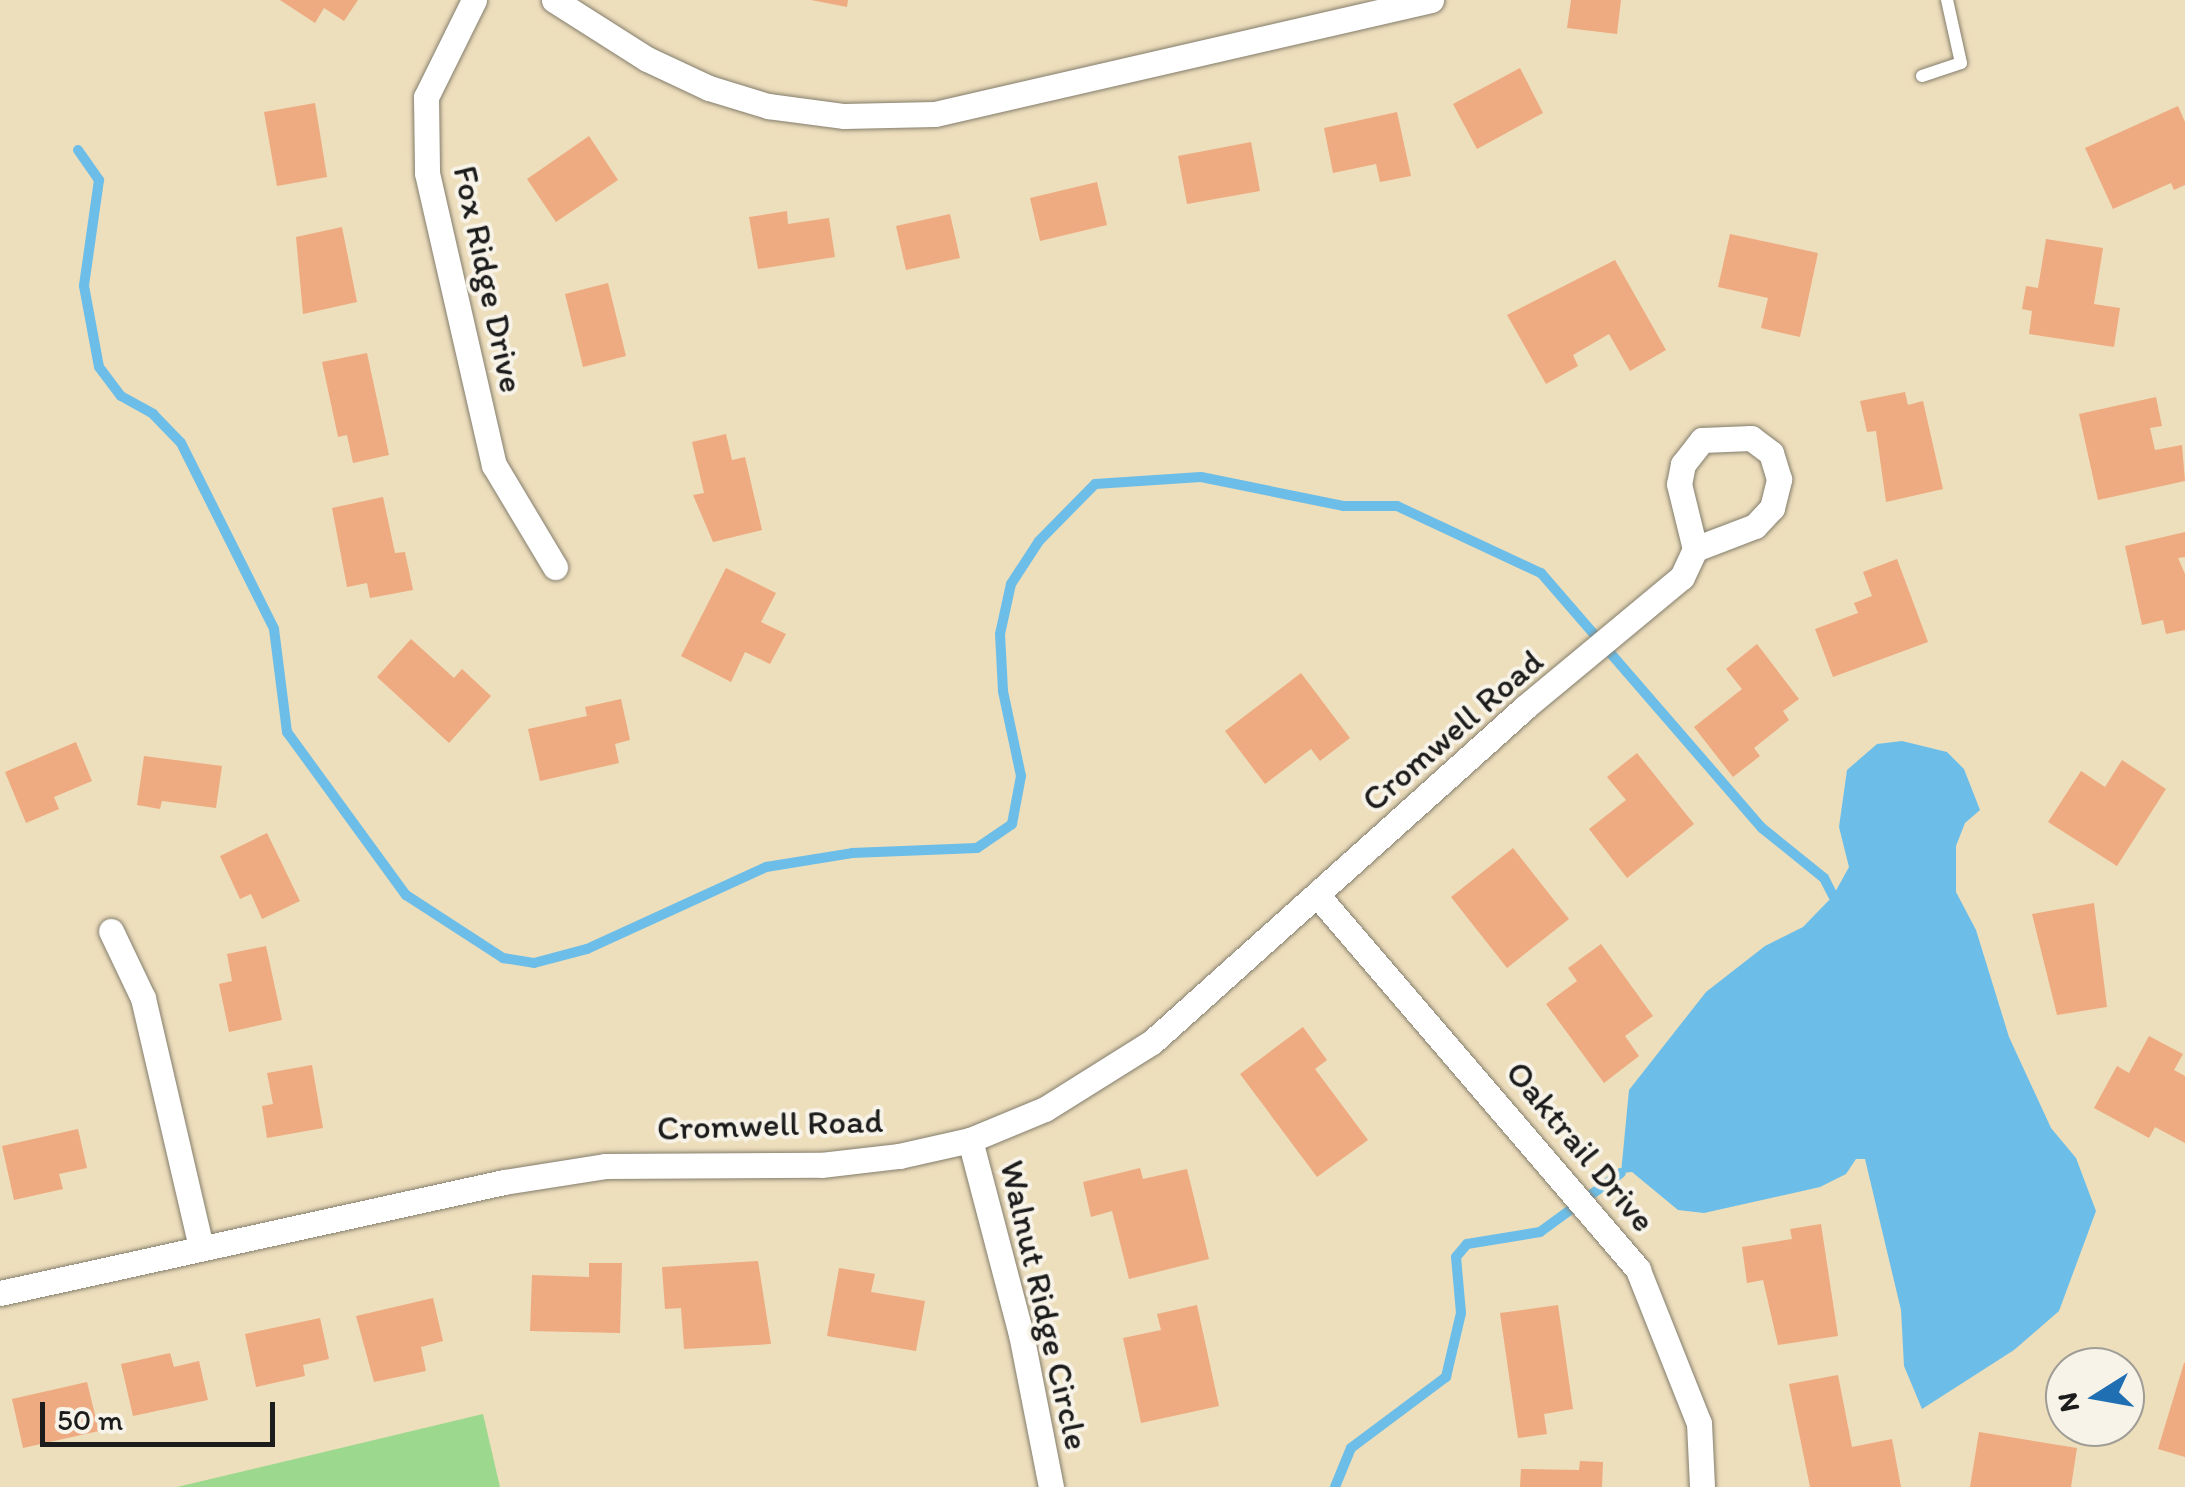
<!DOCTYPE html>
<html>
<head>
<meta charset="utf-8">
<style>
  body { margin:0 }
  #map { position:relative; width:2185px; height:1487px; overflow:hidden; background:#eddebc; font-family:Itim,sans-serif }
  div>[style] { position:absolute }
  [style*='--x'] { left:calc(var(--x)*1px); top:calc(var(--y)*1px); width:calc(var(--w)*1px); rotate:calc(var(--a)*1deg) }
  .green>* { inset:0; background:#9cd98e }
  .water>* { inset:0; background:#6cbee8 }
  .stream>* { height:10px; margin:-5px; padding:0 5px; transform-origin:5px; border-radius:5px; background:#6cbee8 }
  .building>* { inset:0; background:#eeab81 }
  .roads { filter:drop-shadow(0 0 2px #847d6c) drop-shadow(0 0 2px #847d6c) }
  .lane>* { height:12px; margin:-6px; padding:0 6px; transform-origin:6px; border-radius:6px; background:#fff }
  .street>* { height:25px; margin:-12.5px; padding:0 12.5px; transform-origin:12.5px; border-radius:12.5px; background:#fff }
  span { translate:-50% -50%; white-space:nowrap; text-align:center; line-height:1.15; -webkit-text-stroke:8px #f7f3e8; paint-order:stroke }
  .street-label { font-size:35px; color:#1c1c1c }
  .north { position:absolute; left:2045px; top:1347px; width:100px; height:100px; box-sizing:border-box; background:#f7f3e8; border:2px solid #9f9d96; border-radius:50%; rotate:259deg; font-size:28px; font-weight:700; line-height:40px; text-align:center; color:#1c1c1c }
  .north::after { content:''; display:block; margin:auto; width:35px; height:45px; background:#1f6fb2; clip-path:polygon(50% 0,100% 100%,50% 72%,0 100%) }
  .scale { position:absolute; left:40px; top:1402px; width:235px; height:45px; box-sizing:border-box; border:5px solid #1c1c1c; border-top:0; padding-left:12px; font-size:30px; line-height:35px; white-space:nowrap; color:#1c1c1c; -webkit-text-stroke:8px #f7f3e8; paint-order:stroke }
</style>
</head>
<body>
<div id="map">
  <div class="green">
    <i style="clip-path:polygon(483px 1414px,500px 1487px,177px 1487px)"></i>
  </div>
  <div class="water">
    <i style="clip-path:polygon(1902px 741px,1947px 752px,1964px 769px,1980px 810px,1965px 823px,1956px 846px,1956px 892px,1976px 930px,2009px 1037px,2051px 1128px,2076px 1158px,2096px 1211px,2059px 1311px,2014px 1350px,1922px 1409px,1904px 1366px,1901px 1310px,1865px 1159px,1856px 1159px,1846px 1174px,1820px 1187px,1704px 1213px,1678px 1210px,1632px 1172px,1621px 1173px,1629px 1090px,1706px 992px,1765px 946px,1803px 927px,1833px 896px,1849px 867px,1839px 827px,1847px 770px,1877px 744px)"></i>
  </div>
  <div class="stream">
    <i style="--x:78;--y:150;--w:37;--a:55"></i>
    <i style="--x:99;--y:180;--w:107;--a:98.1"></i>
    <i style="--x:84;--y:286;--w:82;--a:79.5"></i>
    <i style="--x:99;--y:367;--w:36;--a:53"></i>
    <i style="--x:121;--y:396;--w:37;--a:29"></i>
    <i style="--x:153;--y:414;--w:40;--a:46"></i>
    <i style="--x:181;--y:443;--w:208;--a:63.4"></i>
    <i style="--x:274;--y:629;--w:104;--a:82.8"></i>
    <i style="--x:287;--y:732;--w:202;--a:53.9"></i>
    <i style="--x:406;--y:895;--w:116;--a:33"></i>
    <i style="--x:503;--y:958;--w:31;--a:9"></i>
    <i style="--x:534;--y:963;--w:55;--a:-14.8"></i>
    <i style="--x:587;--y:949;--w:197;--a:-24.6"></i>
    <i style="--x:766;--y:867;--w:87;--a:-9.2"></i>
    <i style="--x:852;--y:853;--w:125;--a:-2.3"></i>
    <i style="--x:977;--y:848;--w:42;--a:-34.4"></i>
    <i style="--x:1012;--y:824;--w:49;--a:-79.4"></i>
    <i style="--x:1021;--y:776;--w:87;--a:-102"></i>
    <i style="--x:1003;--y:691;--w:57;--a:-93"></i>
    <i style="--x:1000;--y:634;--w:51;--a:-77.6"></i>
    <i style="--x:1011;--y:584;--w:51;--a:-56.9"></i>
    <i style="--x:1039;--y:541;--w:80;--a:-45.5"></i>
    <i style="--x:1095;--y:484;--w:106;--a:-3.8"></i>
    <i style="--x:1201;--y:477;--w:145;--a:11.5"></i>
    <i style="--x:1343;--y:506;--w:54;--a:0"></i>
    <i style="--x:1397;--y:506;--w:159;--a:25"></i>
    <i style="--x:1541;--y:573;--w:337;--a:49.1"></i>
    <i style="--x:1762;--y:828;--w:80;--a:38.9"></i>
    <i style="--x:1824;--y:878;--w:20;--a:63"></i>
    <i style="--x:1335;--y:1487;--w:42;--a:-67.7"></i>
    <i style="--x:1351;--y:1448;--w:119;--a:-36.8"></i>
    <i style="--x:1446;--y:1377;--w:66;--a:-76.8"></i>
    <i style="--x:1461;--y:1313;--w:56;--a:-95.1"></i>
    <i style="--x:1456;--y:1257;--w:17;--a:-50"></i>
    <i style="--x:1467;--y:1244;--w:74;--a:-9.3"></i>
    <i style="--x:1540;--y:1232;--w:100;--a:-36.1"></i>
  </div>
  <div class="building">
    <i style="clip-path:polygon(280px 0,358px 0,344px 21px,324px 8px,315px 23px)"></i>
    <i style="clip-path:polygon(811px 0,848px 0,847px 7px)"></i>
    <i style="clip-path:polygon(1571px 0,1621px 0,1617px 34px,1567px 28px)"></i>
    <i style="clip-path:polygon(1520px 68px,1543px 113px,1477px 149px,1453px 104px)"></i>
    <i style="clip-path:polygon(315px 103px,327px 177px,277px 186px,264px 112px)"></i>
    <i style="clip-path:polygon(2178px 106px,2185px 122px,2185px 185px,2174px 190px,2171px 183px,2113px 209px,2085px 148px)"></i>
    <i style="clip-path:polygon(1397px 112px,1411px 176px,1380px 182px,1376px 164px,1333px 173px,1324px 128px)"></i>
    <i style="clip-path:polygon(589px 136px,618px 180px,556px 222px,527px 179px)"></i>
    <i style="clip-path:polygon(1251px 142px,1260px 191px,1187px 204px,1178px 156px)"></i>
    <i style="clip-path:polygon(1097px 182px,1107px 225px,1040px 241px,1030px 198px)"></i>
    <i style="clip-path:polygon(787px 211px,788px 224px,829px 218px,835px 257px,758px 269px,749px 217px)"></i>
    <i style="clip-path:polygon(950px 214px,960px 258px,906px 270px,896px 226px)"></i>
    <i style="clip-path:polygon(342px 227px,357px 302px,303px 314px,296px 237px)"></i>
    <i style="clip-path:polygon(1730px 234px,1818px 253px,1800px 337px,1761px 328px,1768px 298px,1718px 287px)"></i>
    <i style="clip-path:polygon(2046px 239px,2103px 248px,2094px 304px,2120px 308px,2114px 347px,2029px 334px,2032px 311px,2022px 309px,2026px 286px,2038px 288px)"></i>
    <i style="clip-path:polygon(1615px 260px,1666px 350px,1630px 371px,1609px 334px,1573px 355px,1578px 366px,1546px 384px,1507px 315px)"></i>
    <i style="clip-path:polygon(608px 283px,626px 356px,583px 367px,565px 294px)"></i>
    <i style="clip-path:polygon(367px 353px,389px 455px,353px 463px,347px 435px,338px 437px,322px 362px)"></i>
    <i style="clip-path:polygon(1905px 392px,1908px 405px,1923px 401px,1943px 489px,1886px 502px,1876px 431px,1867px 432px,1860px 401px)"></i>
    <i style="clip-path:polygon(2156px 397px,2162px 426px,2150px 428px,2155px 450px,2182px 445px,2185px 481px,2098px 500px,2079px 414px)"></i>
    <i style="clip-path:polygon(726px 434px,732px 460px,745px 457px,762px 530px,713px 542px,693px 495px,704px 493px,692px 442px)"></i>
    <i style="clip-path:polygon(383px 497px,395px 553px,405px 552px,413px 590px,370px 598px,367px 583px,347px 587px,332px 508px)"></i>
    <i style="clip-path:polygon(2185px 532px,2185px 557px,2178px 558px,2185px 574px,2185px 630px,2166px 634px,2163px 620px,2142px 625px,2125px 546px)"></i>
    <i style="clip-path:polygon(1897px 559px,1928px 642px,1833px 677px,1815px 629px,1858px 613px,1854px 603px,1872px 596px,1863px 572px)"></i>
    <i style="clip-path:polygon(726px 568px,776px 593px,761px 622px,786px 634px,770px 664px,745px 652px,731px 682px,681px 656px)"></i>
    <i style="clip-path:polygon(411px 639px,454px 678px,462px 669px,491px 696px,449px 743px,377px 677px)"></i>
    <i style="clip-path:polygon(1757px 644px,1799px 699px,1783px 711px,1789px 720px,1754px 748px,1760px 756px,1733px 777px,1694px 727px,1742px 689px,1726px 669px)"></i>
    <i style="clip-path:polygon(1301px 673px,1350px 738px,1320px 761px,1311px 749px,1265px 784px,1225px 731px)"></i>
    <i style="clip-path:polygon(621px 699px,630px 740px,615px 744px,619px 763px,540px 781px,528px 729px,587px 716px,585px 707px)"></i>
    <i style="clip-path:polygon(76px 742px,92px 781px,54px 797px,59px 809px,26px 823px,5px 772px)"></i>
    <i style="clip-path:polygon(1637px 753px,1694px 824px,1627px 878px,1589px 829px,1626px 800px,1607px 777px)"></i>
    <i style="clip-path:polygon(144px 756px,222px 766px,216px 808px,162px 801px,160px 809px,137px 805px)"></i>
    <i style="clip-path:polygon(2122px 760px,2166px 789px,2117px 866px,2048px 822px,2081px 771px,2105px 787px)"></i>
    <i style="clip-path:polygon(267px 833px,300px 901px,262px 919px,251px 894px,240px 899px,220px 856px)"></i>
    <i style="clip-path:polygon(1513px 848px,1569px 919px,1507px 968px,1451px 897px)"></i>
    <i style="clip-path:polygon(2094px 903px,2107px 1007px,2057px 1015px,2032px 914px)"></i>
    <i style="clip-path:polygon(1601px 944px,1653px 1016px,1625px 1036px,1639px 1056px,1604px 1083px,1546px 1004px,1577px 981px,1568px 968px)"></i>
    <i style="clip-path:polygon(266px 946px,282px 1020px,229px 1032px,219px 984px,232px 981px,227px 954px)"></i>
    <i style="clip-path:polygon(1303px 1027px,1327px 1060px,1315px 1069px,1368px 1140px,1317px 1177px,1240px 1074px)"></i>
    <i style="clip-path:polygon(2149px 1036px,2183px 1054px,2174px 1070px,2185px 1076px,2185px 1143px,2155px 1127px,2149px 1138px,2094px 1108px,2117px 1066px,2129px 1073px)"></i>
    <i style="clip-path:polygon(312px 1065px,323px 1128px,267px 1138px,262px 1106px,273px 1104px,267px 1073px)"></i>
    <i style="clip-path:polygon(78px 1129px,87px 1168px,59px 1174px,63px 1189px,14px 1200px,2px 1146px)"></i>
    <i style="clip-path:polygon(1140px 1168px,1143px 1179px,1187px 1169px,1209px 1259px,1129px 1279px,1112px 1211px,1091px 1217px,1083px 1182px)"></i>
    <i style="clip-path:polygon(1821px 1224px,1838px 1336px,1778px 1345px,1763px 1280px,1747px 1283px,1742px 1247px,1792px 1239px,1790px 1229px)"></i>
    <i style="clip-path:polygon(758px 1261px,771px 1344px,684px 1349px,681px 1308px,665px 1309px,662px 1267px)"></i>
    <i style="clip-path:polygon(589px 1263px,622px 1263px,620px 1333px,530px 1331px,532px 1275px,589px 1277px)"></i>
    <i style="clip-path:polygon(839px 1268px,875px 1274px,871px 1292px,925px 1301px,916px 1351px,827px 1336px)"></i>
    <i style="clip-path:polygon(433px 1298px,443px 1341px,421px 1347px,426px 1371px,374px 1382px,356px 1316px)"></i>
    <i style="clip-path:polygon(1197px 1305px,1219px 1406px,1141px 1423px,1123px 1338px,1161px 1330px,1157px 1314px)"></i>
    <i style="clip-path:polygon(1558px 1305px,1573px 1409px,1544px 1414px,1547px 1434px,1518px 1438px,1500px 1313px)"></i>
    <i style="clip-path:polygon(320px 1318px,329px 1359px,303px 1365px,305px 1376px,256px 1387px,245px 1334px)"></i>
    <i style="clip-path:polygon(170px 1353px,174px 1367px,199px 1361px,208px 1400px,133px 1416px,121px 1364px)"></i>
    <i style="clip-path:polygon(2184px 1363px,2185px 1363px,2185px 1457px,2158px 1449px)"></i>
    <i style="clip-path:polygon(1838px 1375px,1852px 1447px,1892px 1439px,1901px 1487px,1810px 1487px,1789px 1384px)"></i>
    <i style="clip-path:polygon(87px 1382px,99px 1431px,23px 1448px,12px 1399px)"></i>
    <i style="clip-path:polygon(1979px 1432px,2077px 1448px,2071px 1487px,1970px 1487px)"></i>
    <i style="clip-path:polygon(1580px 1461px,1603px 1462px,1602px 1487px,1520px 1487px,1521px 1469px,1579px 1470px)"></i>
  </div>
  <div class="roads">
    <div class="lane">
      <i style="--x:1922;--y:76;--w:41;--a:-18.4"></i>
      <i style="--x:1961;--y:63;--w:65;--a:-102.5"></i>
    </div>
    <div class="street">
      <i style="--x:474;--y:0;--w:108;--a:116.3"></i>
      <i style="--x:426;--y:97;--w:76;--a:89.2"></i>
      <i style="--x:427;--y:173;--w:300;--a:77.1"></i>
      <i style="--x:494;--y:465;--w:119;--a:59.1"></i>
      <i style="--x:554;--y:0;--w:110;--a:32.4"></i>
      <i style="--x:647;--y:59;--w:68;--a:25.1"></i>
      <i style="--x:709;--y:88;--w:62;--a:17"></i>
      <i style="--x:768;--y:106;--w:77;--a:7.5"></i>
      <i style="--x:844;--y:116;--w:91;--a:-1.3"></i>
      <i style="--x:935;--y:114;--w:509;--a:-12.94"></i>
      <i style="--x:1318;--y:896;--w:492;--a:49.4"></i>
      <i style="--x:1638;--y:1270;--w:165;--a:68.3"></i>
      <i style="--x:1699;--y:1423;--w:64;--a:87.3"></i>
      <i style="--x:111;--y:931;--w:74;--a:64.5"></i>
      <i style="--x:143;--y:998;--w:256;--a:76.9"></i>
      <i style="--x:970;--y:1140;--w:201;--a:75.3"></i>
      <i style="--x:1021;--y:1334;--w:156;--a:78.9"></i>
      <i style="--x:0;--y:1293;--w:516;--a:-12.42"></i>
      <i style="--x:504;--y:1182;--w:102;--a:-9"></i>
      <i style="--x:605;--y:1166;--w:216;--a:-0.3"></i>
      <i style="--x:821;--y:1165;--w:79;--a:-6.6"></i>
      <i style="--x:899;--y:1156;--w:73;--a:-12.7"></i>
      <i style="--x:970;--y:1140;--w:81;--a:-22.5"></i>
      <i style="--x:1045;--y:1109;--w:126;--a:-32.1"></i>
      <i style="--x:1152;--y:1042;--w:500;--a:-41.9"></i>
      <i style="--x:1524;--y:708;--w:205;--a:-39.7"></i>
      <i style="--x:1682;--y:577;--w:31;--a:-65"></i>
      <i style="--x:1695;--y:549;--w:64;--a:-21"></i>
      <i style="--x:1755;--y:526;--w:25;--a:-47"></i>
      <i style="--x:1772;--y:508;--w:30;--a:-76"></i>
      <i style="--x:1779;--y:479;--w:27;--a:-107"></i>
      <i style="--x:1771;--y:453;--w:25;--a:-143"></i>
      <i style="--x:1751;--y:438;--w:49;--a:177.7"></i>
      <i style="--x:1702;--y:440;--w:31;--a:128"></i>
      <i style="--x:1683;--y:464;--w:20;--a:101"></i>
      <i style="--x:1679;--y:484;--w:67;--a:76.2"></i>
    </div>
  </div>
  <div class="street-label">
    <span style="left:489px;top:279px;rotate:78deg">Fox Ridge Drive</span>
    <span style="left:1452px;top:730px;rotate:-41deg">Cromwell Road</span>
    <span style="left:770px;top:1124px;rotate:-2deg">Cromwell Road</span>
    <span style="left:1581px;top:1146px;rotate:50deg">Oaktrail Drive</span>
    <span style="left:1045px;top:1305px;rotate:77deg">Walnut Ridge Circle</span>
  </div>
  <div class="north">N</div>
  <div class="scale">50 m</div>
</div>
</body>
</html>
